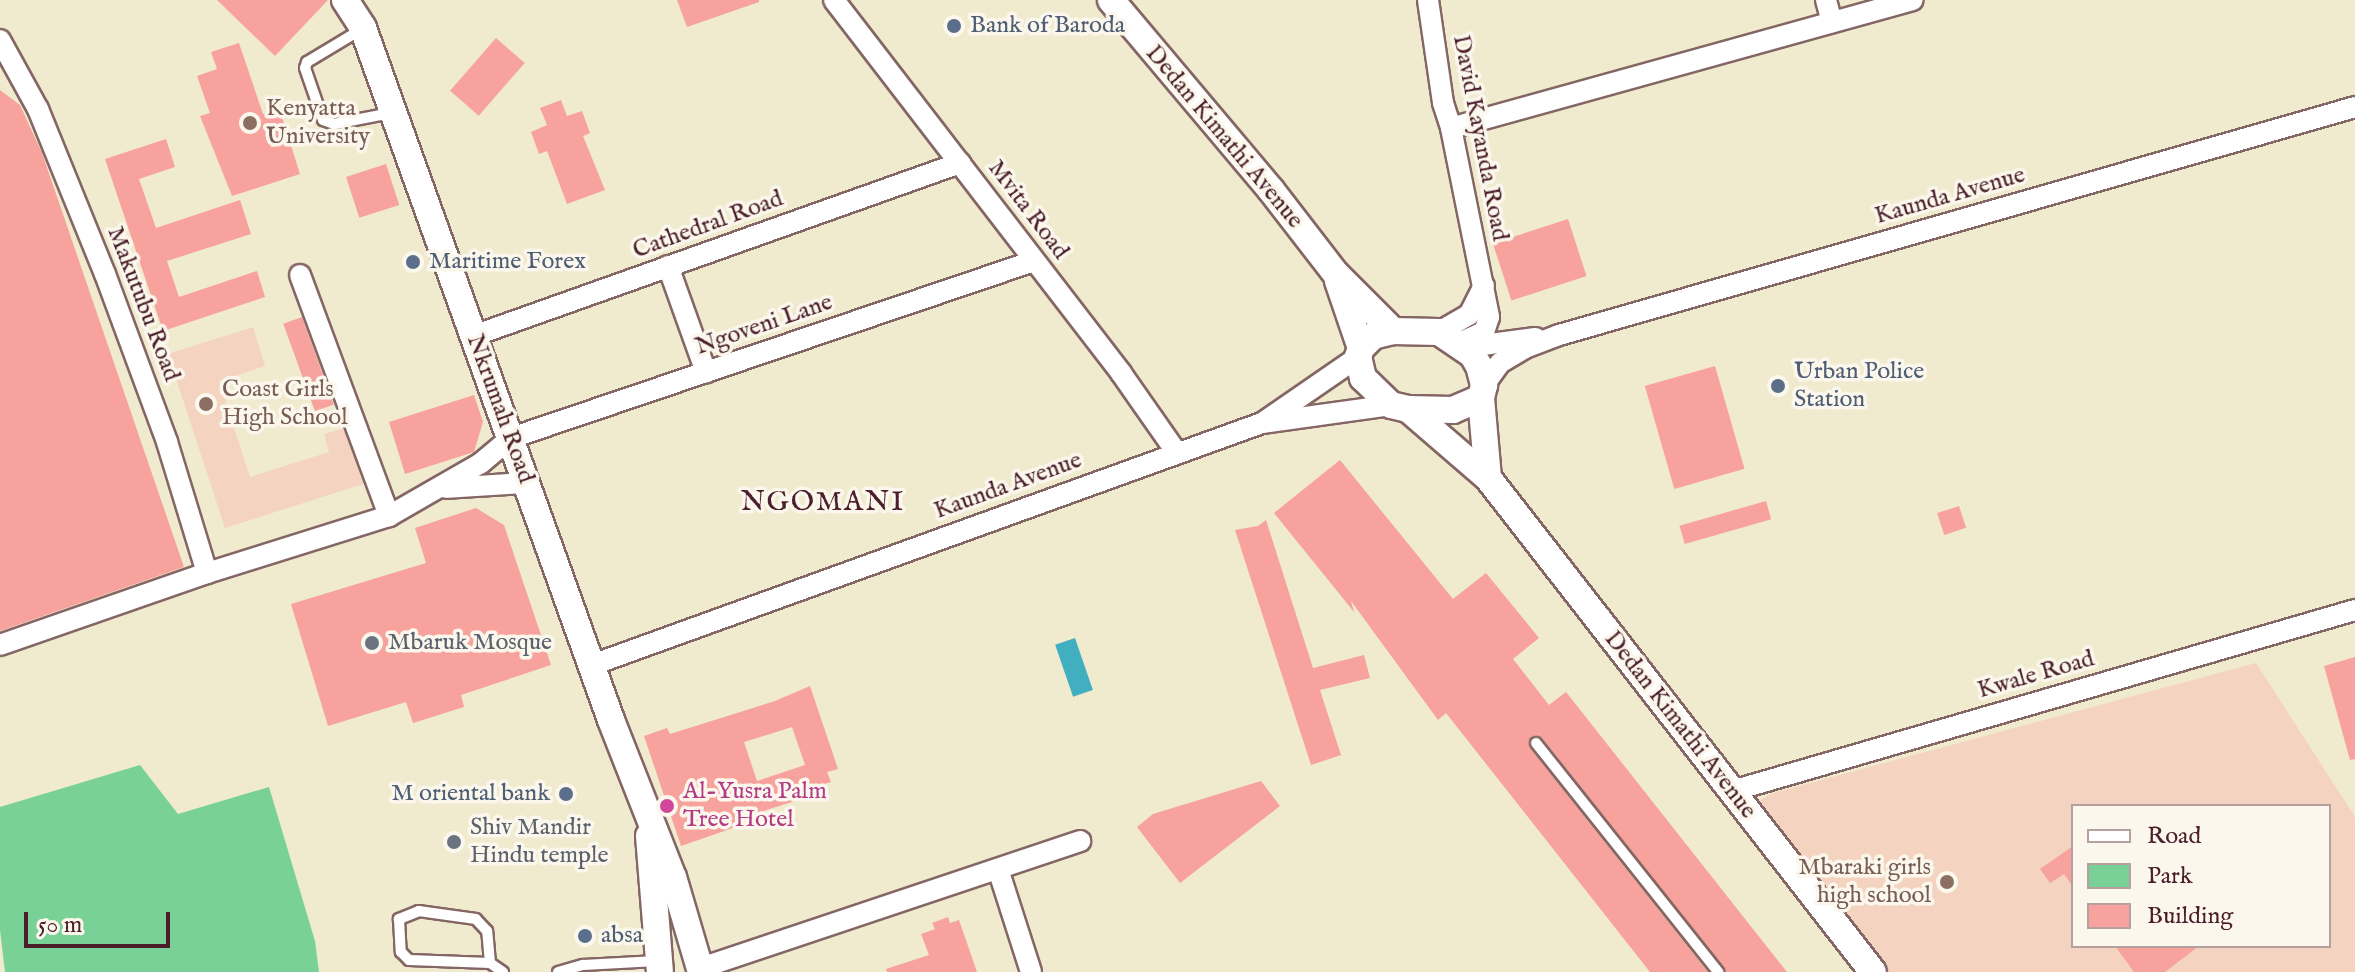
<!DOCTYPE html>
<html>
<head>
<meta charset="utf-8">
<style>
  body { margin:0 }
  #map { position:relative; width:2355px; height:972px; overflow:hidden; background:#f0eacf; font-family:"IM FELL English",serif }
  div>[style] { position:absolute }
  .built>* { inset:0; background:#f4d3c0 }
  .green>* { inset:0; background:#79d197 }
  .water>* { inset:0; background:#42afc0; transform-origin:0 0 }
  .building>* { inset:0; background:#f7a29d; transform-origin:0 0 }
  .roads { filter:drop-shadow(2px 0 #846664) drop-shadow(-2px 0 #846664) drop-shadow(0 2px #846664) drop-shadow(0 -2px #846664) }
  .service>* { height:10px; margin:-5px; padding:0 5px; transform-origin:5px; border-radius:5px; background:#fff }
  .minor>* { height:20px; margin:-10px; padding:0 10px; transform-origin:10px; border-radius:10px; background:#fff }
  .tertiary>* { height:26px; margin:-13px; padding:0 13px; transform-origin:13px; border-radius:13px; background:#fff }
  .dots>* { width:22px; height:22px; translate:-50% -50%; box-sizing:border-box; border:4px solid #fbf7ec; border-radius:50% }
  span { translate:-50% -50%; white-space:nowrap; text-align:center; line-height:1.15; -webkit-text-stroke:7px #fbf7ec; paint-order:stroke }
  .service-label { font-size:24px; color:#4e5e75 }
  .left { translate:0 -50%; text-align:left }
  .right { translate:-100% -50%; text-align:right }
  .education-label { font-size:24px; color:#785e54 }
  .street-label { font-size:24px; color:#4a1f2b }
  .worship-label { font-size:24px; color:#5b616d }
  .hotel-label { font-size:24px; color:#b23c85 }
  .quarter-label { font-size:28px; color:#4a1f2b; letter-spacing:2px }
  .legend { position:absolute; left:2071px; top:804px; width:260px; height:144px; box-sizing:border-box; background:#fbf7ec; border:2px solid #b4a19f; margin:0; padding:10px 14px; list-style:none; font-size:24px; color:#4a1f2b }
  .legend li { display:flex; align-items:center; gap:16px; height:40px }
  .legend b { width:40px; border:2px solid #b4a19f }
  .scale { position:absolute; left:24px; top:912px; width:146px; height:36px; box-sizing:border-box; border:4px solid #4a1f2b; border-top:0; padding-left:10px; font-size:24px; line-height:28px; white-space:nowrap; color:#4a1f2b; -webkit-text-stroke:6px #fbf7ec; paint-order:stroke }
</style>
</head>
<body>
<div id="map">
  <div class="built">
    <div style="clip-path:polygon(253px 327px,265px 366px,219px 381px,250px 477px,329px 452px,324px 434px,345px 428px,363px 484px,225px 528px,168px 354px)"></div>
    <div style="clip-path:polygon(evenodd,2256px 663px,2355px 817px,2355px 972px,1889px 972px,1759px 801px,1773px 793px,2256px 663px,2073px 806px,2329px 806px,2329px 946px,2073px 946px,2073px 806px)"></div>
  </div>
  <div class="green">
    <div style="clip-path:polygon(140px 765px,178px 814px,269px 787px,315px 941px,319px 972px,5px 972px,0 930px,0 807px)"></div>
  </div>
  <div class="water">
    <div style="left:1075px;top:638px;width:55px;height:21px;rotate:71deg"></div>
  </div>
  <div class="building">
    <div style="clip-path:polygon(217px 0,328px 0,275px 56px)"></div>
    <div style="clip-path:polygon(677px 0,759px 0,759px 2px,687px 27px)"></div>
    <div style="left:496px;top:38px;width:38px;height:70px;rotate:41deg"></div>
    <div style="clip-path:polygon(239px 43px,263px 114px,279px 108px,300px 174px,232px 196px,200px 116px,210px 113px,197px 76px,217px 69px,211px 52px)"></div>
    <div style="clip-path:polygon(0 90px,20px 105px,42px 153px,184px 567px,0 631px)"></div>
    <div style="clip-path:polygon(561px 100px,567px 116px,582px 111px,590px 133px,583px 136px,605px 190px,567px 204px,547px 151px,539px 154px,531px 132px,547px 125px,540px 108px)"></div>
    <div style="clip-path:polygon(166px 139px,175px 167px,139px 179px,156px 228px,240px 200px,251px 234px,167px 261px,179px 297px,257px 271px,265px 297px,163px 331px,105px 159px)"></div>
    <div style="left:386px;top:164px;width:43px;height:42px;rotate:72deg"></div>
    <div style="left:1568px;top:219px;width:60px;height:79px;rotate:72deg"></div>
    <div style="left:302px;top:317px;width:93px;height:20px;rotate:70deg"></div>
    <div style="left:1715px;top:366px;width:107px;height:73px;rotate:74deg"></div>
    <div style="clip-path:polygon(474px 395px,483px 422px,474px 452px,405px 474px,389px 422px)"></div>
    <div style="clip-path:polygon(1340px 460px,1453px 599px,1486px 573px,1539px 638px,1513px 659px,1549px 705px,1566px 692px,1787px 972px,1726px 972px,1542px 738px,1532px 736px,1530px 748px,1708px 972px,1650px 972px,1446px 713px,1438px 720px,1351px 601px,1354px 612px,1274px 513px)"></div>
    <div style="left:1766px;top:501px;width:19px;height:90px;rotate:74deg"></div>
    <div style="left:1959px;top:506px;width:23px;height:23px;rotate:72deg"></div>
    <div style="clip-path:polygon(476px 508px,504px 525px,551px 665px,461px 695px,464px 707px,413px 723px,406px 702px,328px 726px,291px 604px,426px 563px,415px 528px)"></div>
    <div style="clip-path:polygon(1266px 520px,1313px 668px,1364px 655px,1370px 678px,1320px 690px,1341px 755px,1311px 765px,1235px 530px,1258px 526px)"></div>
    <div style="clip-path:polygon(2355px 657px,2355px 759px,2350px 760px,2324px 666px)"></div>
    <div style="clip-path:polygon(evenodd,810px 686px,838px 769px,827px 772px,831px 782px,818px 786px,820px 793px,751px 815px,753px 821px,681px 846px,644px 736px,667px 728px,670px 734px,775px 701px,810px 686px,792px 727px,805px 765px,757px 781px,744px 742px,792px 727px)"></div>
    <div style="clip-path:polygon(1261px 781px,1280px 806px,1180px 883px,1137px 827px,1153px 814px)"></div>
    <div style="clip-path:polygon(2073px 846px,2073px 887px,2064px 874px,2050px 883px,2040px 869px)"></div>
    <div style="clip-path:polygon(948px 917px,950px 923px,959px 920px,977px 972px,887px 972px,886px 969px,929px 955px,921px 934px,935px 929px,932px 923px)"></div>
    <div style="clip-path:polygon(2115px 946px,2199px 946px,2165px 972px,2134px 972px)"></div>
  </div>
  <div class="roads">
    <div class="service">
      <div style="left:362px;top:29px;width:64px;rotate:149deg"></div>
      <div style="left:307px;top:62px;width:6px;rotate:108deg"></div>
      <div style="left:305px;top:68px;width:55px;rotate:70.9deg"></div>
      <div style="left:323px;top:120px;width:12px;rotate:20deg"></div>
      <div style="left:334px;top:124px;width:58px;rotate:-10.9deg"></div>
      <div style="left:1536px;top:743px;width:293px;rotate:51.5deg"></div>
      <div style="left:490px;top:963px;width:32px;rotate:-95deg"></div>
      <div style="left:487px;top:931px;width:16px;rotate:-133deg"></div>
      <div style="left:476px;top:919px;width:58px;rotate:-172deg"></div>
      <div style="left:419px;top:911px;width:22px;rotate:158deg"></div>
      <div style="left:399px;top:919px;width:33px;rotate:87deg"></div>
      <div style="left:401px;top:952px;width:11px;rotate:45deg"></div>
      <div style="left:409px;top:960px;width:81px;rotate:2.1deg"></div>
      <div style="left:490px;top:963px;width:16px;rotate:35deg"></div>
      <div style="left:558px;top:972px;width:26px;rotate:-16deg"></div>
      <div style="left:583px;top:965px;width:74px;rotate:-3.1deg"></div>
    </div>
    <div class="minor">
      <div style="left:834px;top:0;width:471px;rotate:52.4deg"></div>
      <div style="left:1121px;top:373px;width:98px;rotate:55deg"></div>
      <div style="left:1428px;top:0;width:104px;rotate:81.7deg"></div>
      <div style="left:1443px;top:103px;width:26px;rotate:72deg"></div>
      <div style="left:1451px;top:128px;width:193px;rotate:78.6deg"></div>
      <div style="left:1489px;top:317px;width:16px;rotate:108deg"></div>
      <div style="left:1484px;top:332px;width:27px;rotate:156deg"></div>
      <div style="left:1826px;top:0;width:23px;rotate:75deg"></div>
      <div style="left:0;top:40px;width:79px;rotate:61.2deg"></div>
      <div style="left:38px;top:109px;width:178px;rotate:67.9deg"></div>
      <div style="left:105px;top:274px;width:179px;rotate:69.7deg"></div>
      <div style="left:167px;top:442px;width:137px;rotate:73deg"></div>
      <div style="left:1451px;top:128px;width:479px;rotate:-15.5deg"></div>
      <div style="left:668px;top:266px;width:113px;rotate:70.3deg"></div>
      <div style="left:300px;top:275px;width:257px;rotate:69.7deg"></div>
      <div style="left:1439px;top:332px;width:34px;rotate:-30deg"></div>
      <div style="left:1469px;top:315px;width:33px;rotate:-63deg"></div>
      <div style="left:473px;top:336px;width:517px;rotate:-19.56deg"></div>
      <div style="left:1468px;top:347px;width:68px;rotate:-7.7deg"></div>
      <div style="left:1484px;top:385px;width:27px;rotate:-54deg"></div>
      <div style="left:1500px;top:363px;width:29px;rotate:-31deg"></div>
      <div style="left:1525px;top:348px;width:36px;rotate:-21deg"></div>
      <div style="left:1559px;top:335px;width:828px;rotate:-15.98deg"></div>
      <div style="left:1265px;top:421px;width:113px;rotate:-34.5deg"></div>
      <div style="left:446px;top:488px;width:80px;rotate:-3.6deg"></div>
      <div style="left:0;top:645px;width:219px;rotate:-19.2deg"></div>
      <div style="left:207px;top:573px;width:191px;rotate:-17.4deg"></div>
      <div style="left:389px;top:516px;width:106px;rotate:-29.9deg"></div>
      <div style="left:481px;top:463px;width:39px;rotate:-40deg"></div>
      <div style="left:511px;top:438px;width:552px;rotate:-18.7deg"></div>
      <div style="left:592px;top:665px;width:712px;rotate:-19.86deg"></div>
      <div style="left:1262px;top:423px;width:130px;rotate:-7.9deg"></div>
      <div style="left:1732px;top:791px;width:649px;rotate:-16.2deg"></div>
      <div style="left:998px;top:869px;width:108px;rotate:72.2deg"></div>
      <div style="left:701px;top:968px;width:400px;rotate:-18.5deg"></div>
    </div>
    <div class="tertiary">
      <div style="left:345px;top:0;width:33px;rotate:57deg"></div>
      <div style="left:363px;top:28px;width:735px;rotate:70.28deg"></div>
      <div style="left:611px;top:720px;width:169px;rotate:68.5deg"></div>
      <div style="left:673px;top:877px;width:99px;rotate:73.6deg"></div>
      <div style="left:1111px;top:0;width:248px;rotate:49.9deg"></div>
      <div style="left:1271px;top:190px;width:106px;rotate:52.3deg"></div>
      <div style="left:1336px;top:274px;width:81px;rotate:45deg"></div>
      <div style="left:1338px;top:281px;width:71px;rotate:71.1deg"></div>
      <div style="left:1481px;top:398px;width:30px;rotate:157deg"></div>
      <div style="left:1453px;top:410px;width:45px;rotate:-178.7deg"></div>
      <div style="left:1408px;top:409px;width:17px;rotate:-167deg"></div>
      <div style="left:1391px;top:405px;width:39px;rotate:-136deg"></div>
      <div style="left:1363px;top:378px;width:22px;rotate:-103deg"></div>
      <div style="left:1358px;top:357px;width:9px;rotate:-72deg"></div>
      <div style="left:1361px;top:348px;width:17px;rotate:-45deg"></div>
      <div style="left:1373px;top:336px;width:21px;rotate:-14deg"></div>
      <div style="left:1393px;top:331px;width:46px;rotate:1.2deg"></div>
      <div style="left:1439px;top:332px;width:40px;rotate:34deg"></div>
      <div style="left:1472px;top:354px;width:14px;rotate:60deg"></div>
      <div style="left:1479px;top:366px;width:20px;rotate:75deg"></div>
      <div style="left:1484px;top:385px;width:13px;rotate:103deg"></div>
      <div style="left:1481px;top:398px;width:80px;rotate:85deg"></div>
      <div style="left:1408px;top:409px;width:106px;rotate:40.8deg"></div>
      <div style="left:1488px;top:478px;width:626px;rotate:52.07deg"></div>
      <div style="left:649px;top:836px;width:136px;rotate:85.4deg"></div>
    </div>
  </div>
  <div class="dots">
    <div style="left:954px;top:26px;background:#5c6f8a"></div>
    <div style="left:250px;top:123px;background:#8d6e63"></div>
    <div style="left:413px;top:262px;background:#5c6f8a"></div>
    <div style="left:1778px;top:386px;background:#5c6f8a"></div>
    <div style="left:206px;top:404px;background:#8d6e63"></div>
    <div style="left:372px;top:643px;background:#6b7280"></div>
    <div style="left:566px;top:794px;background:#5c6f8a"></div>
    <div style="left:667px;top:806px;background:#d1479c"></div>
    <div style="left:454px;top:842px;background:#6b7280"></div>
    <div style="left:1947px;top:882px;background:#8d6e63"></div>
    <div style="left:585px;top:936px;background:#5c6f8a"></div>
  </div>
  <div class="service-label">
    <span class="left" style="left:970px;top:26px">Bank of Baroda</span>
    <span class="left" style="left:429px;top:262px">Maritime Forex</span>
    <span class="left" style="left:1794px;top:386px">Urban Police<br>Station</span>
    <span class="right" style="left:550px;top:794px">M oriental bank</span>
    <span class="left" style="left:601px;top:936px">absa</span>
  </div>
  <div class="education-label">
    <span class="left" style="left:266px;top:123px">Kenyatta<br>University</span>
    <span class="left" style="left:222px;top:404px">Coast Girls<br>High School</span>
    <span class="right" style="left:1931px;top:882px">Mbaraki girls<br>high school</span>
  </div>
  <div class="street-label">
    <span style="left:1224px;top:137px;rotate:50deg">Dedan Kimathi Avenue</span>
    <span style="left:1480px;top:138px;rotate:79deg">David Kayanda Road</span>
    <span style="left:1950px;top:196px;rotate:-16deg">Kaunda Avenue</span>
    <span style="left:1028px;top:210px;rotate:53deg">Mvita Road</span>
    <span style="left:708px;top:225px;rotate:-20deg">Cathedral Road</span>
    <span style="left:143px;top:304px;rotate:69deg">Makutubu Road</span>
    <span style="left:764px;top:325px;rotate:-19deg">Ngoveni Lane</span>
    <span style="left:500px;top:409px;rotate:70deg">Nkrumah Road</span>
    <span style="left:1008px;top:486px;rotate:-20deg">Kaunda Avenue</span>
    <span style="left:2036px;top:675px;rotate:-16deg">Kwale Road</span>
    <span style="left:1680px;top:725px;rotate:52deg">Dedan Kimathi Avenue</span>
  </div>
  <div class="worship-label">
    <span class="left" style="left:388px;top:643px">Mbaruk Mosque</span>
    <span class="left" style="left:470px;top:842px">Shiv Mandir<br>Hindu temple</span>
  </div>
  <div class="hotel-label">
    <span class="left" style="left:683px;top:806px">Al-Yusra Palm<br>Tree Hotel</span>
  </div>
  <div class="quarter-label">
    <span style="left:823px;top:503px">NGOMANI</span>
  </div>
  <ul class="legend">
  <li><b style="height:10px;background:#fff"></b>Road</li>
  <li><b style="height:22px;background:#79d197"></b>Park</li>
  <li><b style="height:22px;background:#f7a29d"></b>Building</li>
  </ul>
  <div class="scale">50 m</div>
</div>
</body>
</html>
